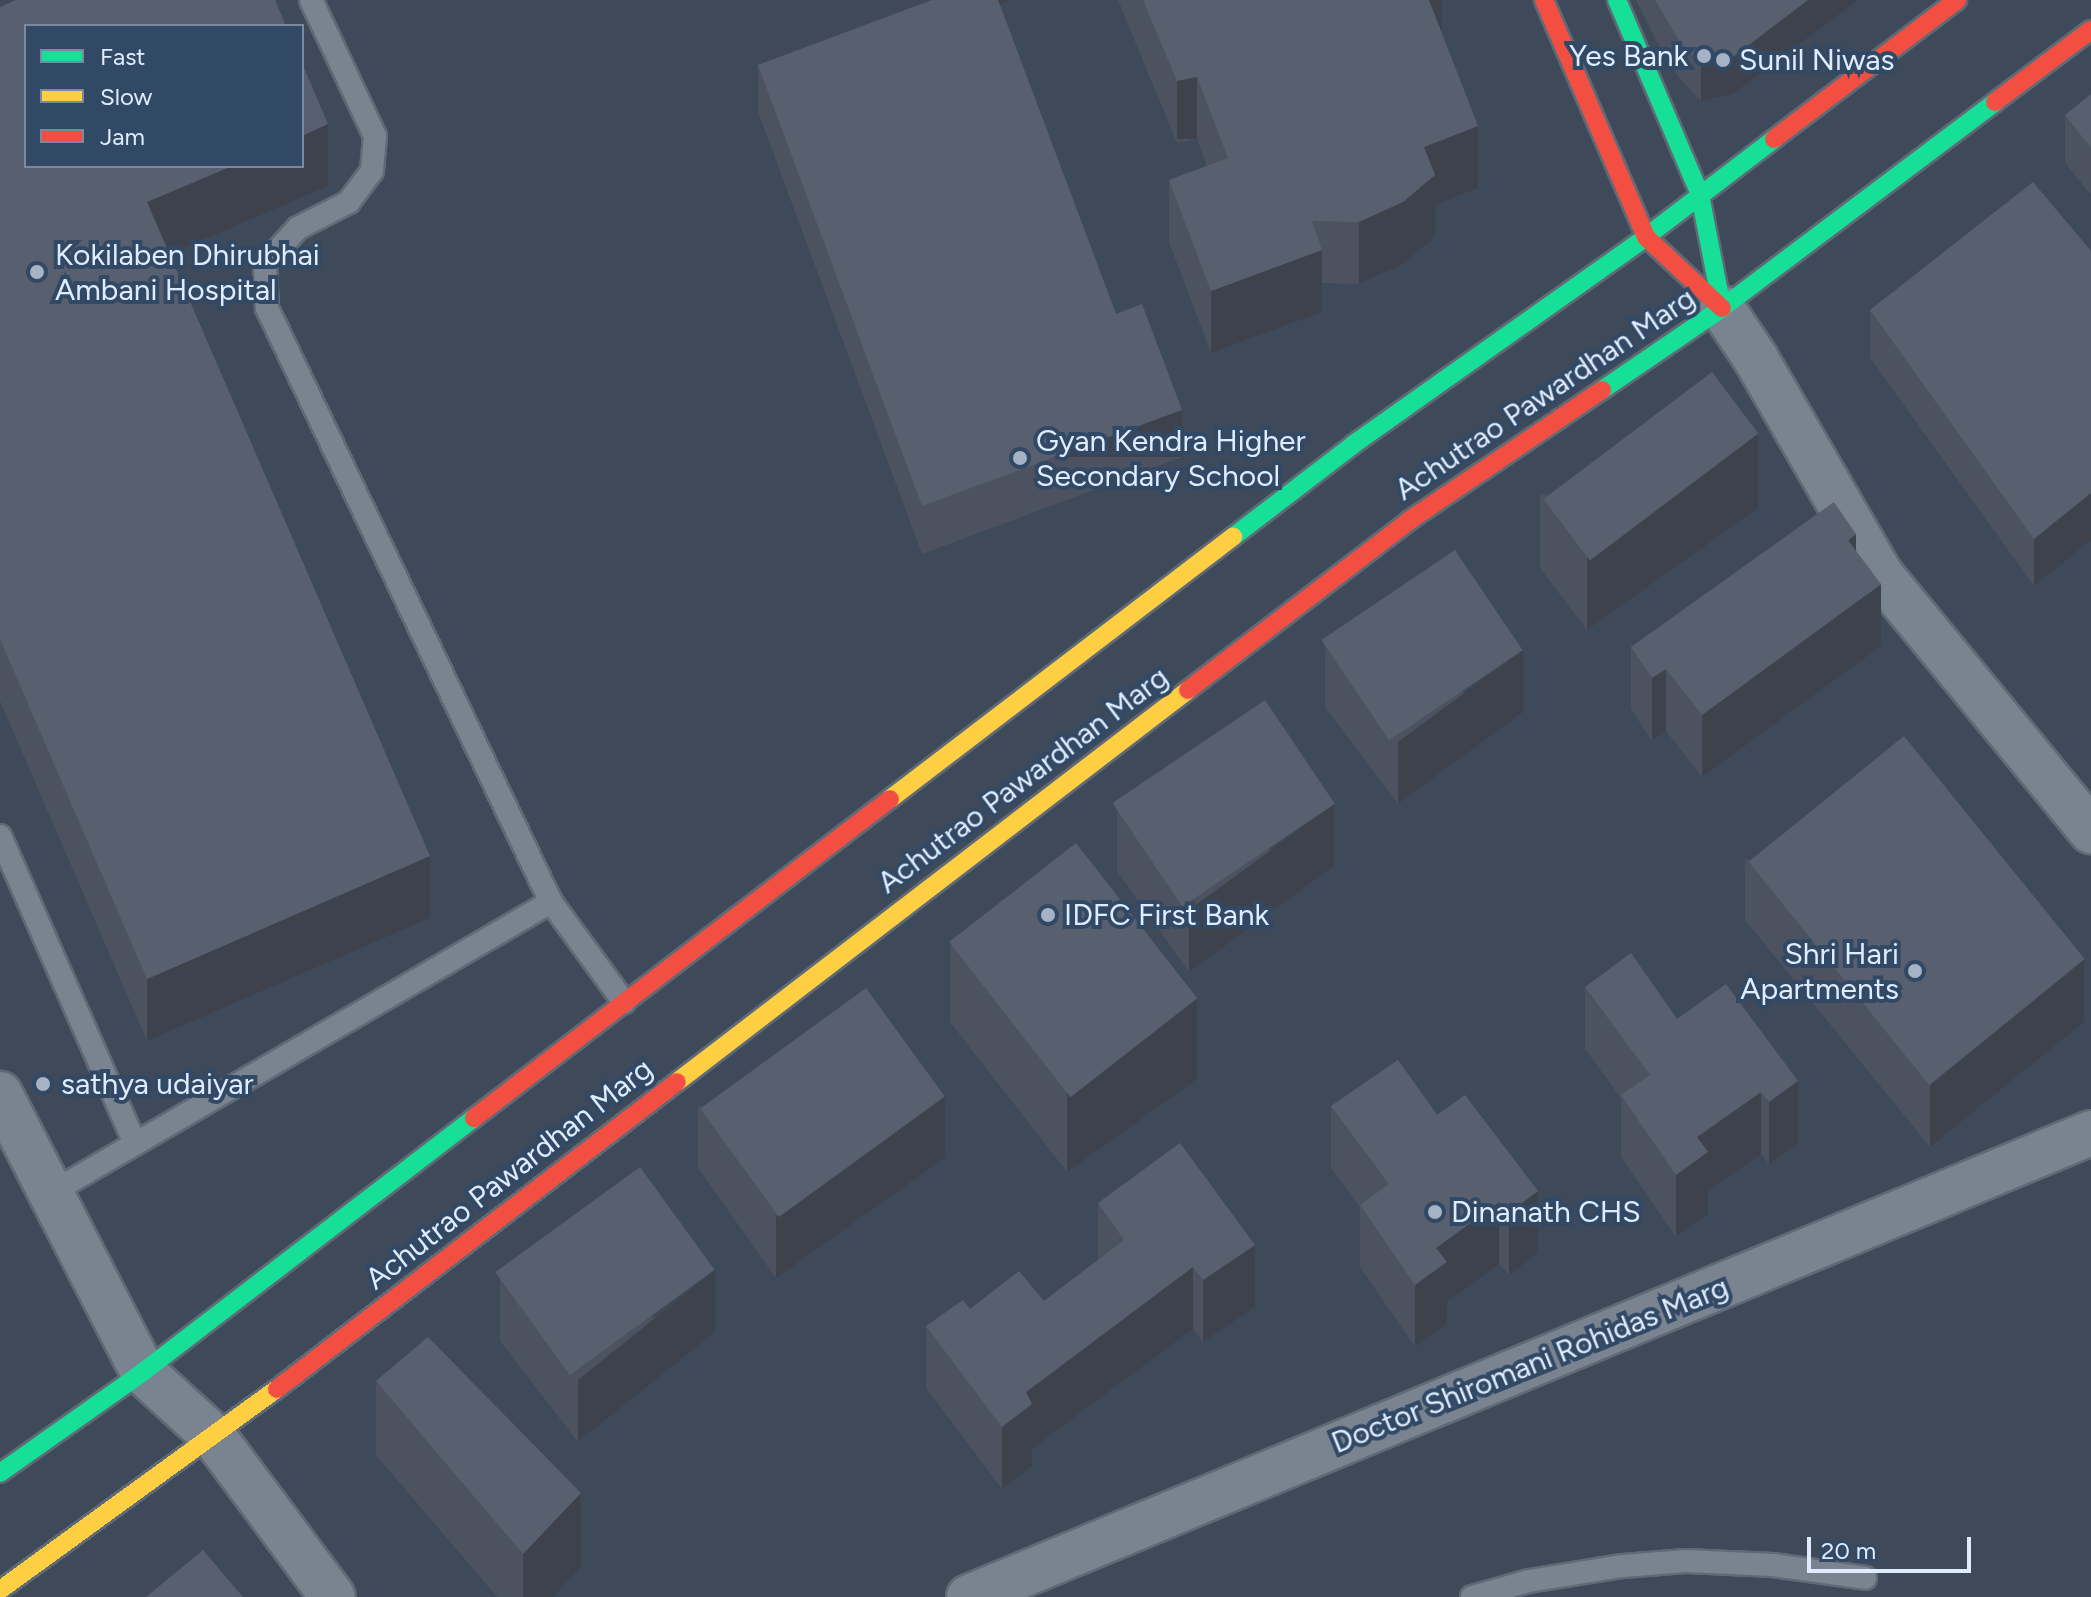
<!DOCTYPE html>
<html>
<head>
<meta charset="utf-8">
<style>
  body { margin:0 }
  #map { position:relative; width:2091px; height:1597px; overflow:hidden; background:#3e4a59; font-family:Figtree,sans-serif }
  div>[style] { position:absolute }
  .roads { filter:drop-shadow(2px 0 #5f6a76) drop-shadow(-2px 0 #5f6a76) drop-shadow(0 2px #5f6a76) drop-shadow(0 -2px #5f6a76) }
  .lane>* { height:22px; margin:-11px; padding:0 11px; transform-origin:11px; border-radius:11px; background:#7a8490 }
  .street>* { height:44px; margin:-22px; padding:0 22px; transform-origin:22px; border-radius:22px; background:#7a8490 }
  .fast>* { height:18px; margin:-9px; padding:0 9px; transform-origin:9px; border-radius:9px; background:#16e098 }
  .slow>* { height:18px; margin:-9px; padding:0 9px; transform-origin:9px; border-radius:9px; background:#ffcf43 }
  .jam>* { height:18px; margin:-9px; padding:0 9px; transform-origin:9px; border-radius:9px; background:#f24e42 }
  .wall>* { inset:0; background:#4c525f }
  .shaded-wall>* { inset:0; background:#3e424d; transform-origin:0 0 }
  .building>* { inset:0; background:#585f6e; transform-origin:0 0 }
  .dots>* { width:22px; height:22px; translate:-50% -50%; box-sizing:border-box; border:4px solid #324965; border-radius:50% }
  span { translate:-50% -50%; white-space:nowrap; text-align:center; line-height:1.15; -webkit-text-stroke:8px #324965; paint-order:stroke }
  .poi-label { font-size:30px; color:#deecfd }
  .right { translate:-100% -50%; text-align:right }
  .left { translate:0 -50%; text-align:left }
  .street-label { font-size:30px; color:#deecfd }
  .legend { position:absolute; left:24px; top:24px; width:280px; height:144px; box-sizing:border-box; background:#324965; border:2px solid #778aa2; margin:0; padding:10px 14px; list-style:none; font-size:24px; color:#deecfd }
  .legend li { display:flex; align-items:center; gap:16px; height:40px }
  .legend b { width:40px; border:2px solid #778aa2 }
  .scale { position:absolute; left:1807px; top:1537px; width:164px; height:36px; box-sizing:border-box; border:4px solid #deecfd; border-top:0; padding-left:10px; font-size:24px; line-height:28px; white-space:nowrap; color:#deecfd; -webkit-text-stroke:6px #324965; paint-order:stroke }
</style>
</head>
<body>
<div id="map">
  <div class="roads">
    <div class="lane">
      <div style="left:311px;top:0;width:150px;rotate:64.8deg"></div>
      <div style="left:375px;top:136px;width:35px;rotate:95deg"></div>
      <div style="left:372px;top:171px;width:39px;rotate:127deg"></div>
      <div style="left:349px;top:202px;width:57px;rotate:153deg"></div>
      <div style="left:298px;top:228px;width:49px;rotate:132.5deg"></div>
      <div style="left:265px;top:264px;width:44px;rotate:87.4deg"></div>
      <div style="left:267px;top:308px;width:658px;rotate:64.45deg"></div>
      <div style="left:551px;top:902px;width:124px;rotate:53.9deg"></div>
      <div style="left:0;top:836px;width:336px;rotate:66.3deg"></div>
      <div style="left:49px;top:1194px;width:581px;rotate:-30.19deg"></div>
      <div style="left:1472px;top:1597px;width:59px;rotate:-15.7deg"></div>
      <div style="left:1529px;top:1581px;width:95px;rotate:-9.1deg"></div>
      <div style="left:1623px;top:1566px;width:63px;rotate:-4.5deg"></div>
      <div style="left:1686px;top:1561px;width:87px;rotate:2.6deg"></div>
      <div style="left:1773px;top:1565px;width:93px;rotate:8deg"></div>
    </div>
    <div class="street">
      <div style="left:1722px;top:308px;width:61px;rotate:56.3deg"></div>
      <div style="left:1756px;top:359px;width:248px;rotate:60deg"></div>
      <div style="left:1880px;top:574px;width:333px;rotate:50.6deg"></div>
      <div style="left:0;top:1094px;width:313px;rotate:62.8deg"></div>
      <div style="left:143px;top:1372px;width:96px;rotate:42.5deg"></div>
      <div style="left:214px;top:1437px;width:199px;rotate:53.4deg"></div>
      <div style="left:969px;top:1597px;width:1214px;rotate:-22.47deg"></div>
    </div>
    <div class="fast">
      <div style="left:1617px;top:0;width:212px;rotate:66.9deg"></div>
      <div style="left:1700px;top:195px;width:115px;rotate:79deg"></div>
      <div style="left:1602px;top:390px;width:145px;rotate:-34.3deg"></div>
      <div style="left:1722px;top:308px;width:342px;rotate:-37deg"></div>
      <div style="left:1233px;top:537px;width:153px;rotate:-37.5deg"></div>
      <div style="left:1354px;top:444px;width:358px;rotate:-35.3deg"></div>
      <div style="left:1646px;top:237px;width:161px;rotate:-37.4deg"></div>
      <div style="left:0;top:1473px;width:175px;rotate:-35.2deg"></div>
      <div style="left:143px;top:1372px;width:417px;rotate:-37.5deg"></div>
    </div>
    <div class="slow">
      <div style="left:890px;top:799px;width:432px;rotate:-37.4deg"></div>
      <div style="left:677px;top:1082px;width:644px;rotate:-37.49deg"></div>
      <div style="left:0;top:1590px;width:342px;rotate:-36deg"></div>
    </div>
    <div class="jam">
      <div style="left:1544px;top:0;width:258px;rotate:66.7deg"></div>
      <div style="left:1646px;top:237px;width:104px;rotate:43.1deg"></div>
      <div style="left:1995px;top:102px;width:120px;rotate:-36.9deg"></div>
      <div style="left:1774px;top:139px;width:230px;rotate:-37.2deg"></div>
      <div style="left:1188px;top:690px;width:280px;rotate:-37.4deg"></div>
      <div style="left:1410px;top:520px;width:232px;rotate:-34.1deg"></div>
      <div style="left:474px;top:1118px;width:524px;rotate:-37.48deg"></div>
      <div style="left:277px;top:1389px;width:504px;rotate:-37.51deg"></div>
    </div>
  </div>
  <div class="wall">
    <div style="clip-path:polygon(932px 0,1012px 0,1000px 5px,1116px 314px,1182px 457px,922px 554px,758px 112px,758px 65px)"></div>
    <div style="clip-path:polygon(1118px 0,1442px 0,1442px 33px,1478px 188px,1435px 205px,1435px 237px,1403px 264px,1359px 284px,1322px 283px,1322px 312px,1211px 353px,1169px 242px,1169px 180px,1207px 166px,1197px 139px,1177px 143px)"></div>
    <div style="clip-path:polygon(1636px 0,1858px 0,1733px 94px,1701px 101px,1680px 79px,1657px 42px)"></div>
    <div style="clip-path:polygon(0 7px,328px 186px,170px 254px,430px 918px,147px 1041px,0 701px)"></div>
    <div style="clip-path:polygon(2091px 94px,2091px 195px,2065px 163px,2065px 115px)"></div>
    <div style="clip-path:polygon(2091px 251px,2034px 586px,1870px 358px,1870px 310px)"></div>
    <div style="clip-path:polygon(1540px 494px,1758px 508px,1587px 630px,1540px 568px)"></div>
    <div style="clip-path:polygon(1856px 551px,1881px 646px,1702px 777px,1666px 731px,1652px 741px,1631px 709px,1631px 647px)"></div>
    <div style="clip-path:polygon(1325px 645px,1523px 712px,1398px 804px,1325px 707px)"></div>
    <div style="clip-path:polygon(1117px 809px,1334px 866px,1189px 972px,1117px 871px)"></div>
    <div style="clip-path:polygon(1745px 858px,2084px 1022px,1930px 1147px,1745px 920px)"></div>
    <div style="clip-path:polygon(950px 943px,1197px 1079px,1067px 1172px,950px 1022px)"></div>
    <div style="clip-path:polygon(1726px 984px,1798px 1143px,1769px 1164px,1761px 1154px,1708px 1191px,1708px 1214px,1676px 1237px,1621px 1157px,1621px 1098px,1585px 1049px,1585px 987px,1677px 1019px)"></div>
    <div style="clip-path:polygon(1398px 1060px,1538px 1253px,1509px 1275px,1499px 1264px,1447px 1302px,1447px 1324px,1415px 1347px,1360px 1267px,1360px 1207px,1331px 1168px,1331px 1106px)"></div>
    <div style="clip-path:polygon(698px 1106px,945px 1158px,776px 1278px,698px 1168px)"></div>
    <div style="clip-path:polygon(1098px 1203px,1255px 1307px,1203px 1342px,1193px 1329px,1032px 1449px,1032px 1466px,1002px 1489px,926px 1388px,926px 1326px,1044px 1301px,1098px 1260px)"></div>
    <div style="clip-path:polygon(500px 1279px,715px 1332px,578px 1442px,500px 1341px)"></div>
    <div style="clip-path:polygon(376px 1381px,581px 1567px,553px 1597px,497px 1597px,376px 1455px)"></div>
  </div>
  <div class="shaded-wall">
    <div style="clip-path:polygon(992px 0,1012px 0,992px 8px)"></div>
    <div style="clip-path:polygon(1424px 0,1442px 0,1442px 40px)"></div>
    <div style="clip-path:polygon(1808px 0,1858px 0,1733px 94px,1701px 101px,1701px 64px)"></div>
    <div style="left:1197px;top:77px;width:62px;height:20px;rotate:90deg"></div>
    <div style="clip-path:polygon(328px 124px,328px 186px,147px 264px,147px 202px,232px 166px,302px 166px,302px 136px)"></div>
    <div style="clip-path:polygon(1478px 126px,1478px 188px,1435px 205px,1435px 237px,1403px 264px,1359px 284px,1359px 222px,1424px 147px)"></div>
    <div style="clip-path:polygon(1322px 250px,1322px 312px,1211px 353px,1211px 291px)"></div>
    <div style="left:1182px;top:410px;width:47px;height:277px;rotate:90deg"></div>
    <div style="clip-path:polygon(1758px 434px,1758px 508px,1587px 630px,1587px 556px)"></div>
    <div style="clip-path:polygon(2091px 493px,2091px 540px,2034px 586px,2034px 539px)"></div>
    <div style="clip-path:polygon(1856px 534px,1856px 596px,1848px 540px)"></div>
    <div style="clip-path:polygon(1881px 584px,1881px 646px,1702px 777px,1702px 715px)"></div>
    <div style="clip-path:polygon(1523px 650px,1523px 712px,1398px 804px,1398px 742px)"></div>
    <div style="clip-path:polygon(1666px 669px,1666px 731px,1652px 741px,1652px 678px)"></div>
    <div style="clip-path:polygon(1334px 804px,1334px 866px,1189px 972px,1189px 910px)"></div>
    <div style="clip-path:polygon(430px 856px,430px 918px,147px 1041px,147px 979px)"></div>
    <div style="clip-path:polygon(2084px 960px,2084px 1022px,1930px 1147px,1930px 1085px)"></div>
    <div style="clip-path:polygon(1197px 999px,1197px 1079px,1067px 1172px,1067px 1092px)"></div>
    <div style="clip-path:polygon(1798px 1081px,1798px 1143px,1769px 1164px,1769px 1102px)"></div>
    <div style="clip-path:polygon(1761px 1092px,1761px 1154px,1708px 1191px,1708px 1214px,1676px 1237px,1676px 1175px,1697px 1137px)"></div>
    <div style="clip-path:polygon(945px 1096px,945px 1158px,776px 1278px,776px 1216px)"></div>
    <div style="clip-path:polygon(1538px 1191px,1538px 1253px,1509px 1275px,1509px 1213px)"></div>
    <div style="clip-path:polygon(1499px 1202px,1499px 1264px,1447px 1302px,1447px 1324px,1415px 1347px,1415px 1285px,1436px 1248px)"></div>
    <div style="clip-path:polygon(1255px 1245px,1255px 1307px,1203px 1342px,1203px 1280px)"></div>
    <div style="clip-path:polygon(1193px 1267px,1193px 1329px,1032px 1449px,1032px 1466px,1002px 1489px,1002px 1427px,1026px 1392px)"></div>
    <div style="clip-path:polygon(715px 1270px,715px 1332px,578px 1442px,578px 1380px)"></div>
    <div style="clip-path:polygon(581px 1493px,581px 1567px,553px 1597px,523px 1597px,523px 1554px)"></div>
  </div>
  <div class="building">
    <div style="clip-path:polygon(16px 0,275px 0,286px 26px,26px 26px,26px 166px,232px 166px,147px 202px,430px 856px,147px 979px,0 639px,0 7px)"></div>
    <div style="clip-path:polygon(932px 0,998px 0,1116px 314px,1142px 304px,1182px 410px,922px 506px,758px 65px)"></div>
    <div style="clip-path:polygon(1143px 0,1429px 0,1478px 126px,1424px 147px,1435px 175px,1403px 202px,1359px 222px,1312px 221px,1322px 250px,1211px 291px,1169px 180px,1228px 158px,1197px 77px,1177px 81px)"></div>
    <div style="clip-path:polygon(1655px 0,1808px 0,1733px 57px,1701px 64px,1680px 42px)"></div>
    <div style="clip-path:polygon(302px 63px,328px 124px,302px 136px)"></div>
    <div style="clip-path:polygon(2091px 94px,2091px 148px,2065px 115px)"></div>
    <div style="clip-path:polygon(2033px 182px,2091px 251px,2091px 493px,2034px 539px,1870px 310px)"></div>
    <div style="left:1712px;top:372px;width:77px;height:211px;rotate:53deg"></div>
    <div style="clip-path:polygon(1834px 502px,1856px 534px,1848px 540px,1881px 584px,1702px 715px,1666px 669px,1652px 678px,1631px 647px)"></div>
    <div style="left:1455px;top:550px;width:121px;height:161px;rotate:56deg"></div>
    <div style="left:1265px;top:700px;width:125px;height:184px;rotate:56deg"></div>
    <div style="left:1904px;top:736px;width:287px;height:200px;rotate:51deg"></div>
    <div style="left:1076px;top:843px;width:197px;height:161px;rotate:52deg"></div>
    <div style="clip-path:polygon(1631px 953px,1677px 1019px,1726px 984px,1798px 1081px,1769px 1102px,1761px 1092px,1697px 1137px,1708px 1152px,1676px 1175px,1621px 1095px,1650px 1075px,1585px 987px)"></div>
    <div style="left:866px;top:988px;width:134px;height:205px;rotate:54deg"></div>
    <div style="clip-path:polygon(1398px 1060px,1437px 1115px,1465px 1095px,1538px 1191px,1509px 1213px,1499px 1202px,1436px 1248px,1447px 1262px,1415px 1285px,1360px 1205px,1389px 1184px,1331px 1106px)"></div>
    <div style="clip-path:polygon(1180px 1143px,1255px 1245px,1203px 1280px,1193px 1267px,1026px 1392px,1032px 1404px,1002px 1427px,926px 1326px,963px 1300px,970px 1309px,1019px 1271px,1044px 1301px,1124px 1240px,1098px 1203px)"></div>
    <div style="left:640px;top:1167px;width:127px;height:179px;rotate:54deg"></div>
    <div style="clip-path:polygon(428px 1337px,581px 1493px,523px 1554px,376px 1381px)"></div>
    <div style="clip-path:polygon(203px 1550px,243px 1597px,146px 1597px)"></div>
  </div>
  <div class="dots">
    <div style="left:1704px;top:56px;background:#a6b3c4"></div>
    <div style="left:1723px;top:60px;background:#a6b3c4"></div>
    <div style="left:37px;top:272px;background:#a6b3c4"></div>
    <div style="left:1020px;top:458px;background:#a6b3c4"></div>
    <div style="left:1048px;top:915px;background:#a6b3c4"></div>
    <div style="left:1915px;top:971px;background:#a6b3c4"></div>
    <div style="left:43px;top:1084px;background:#a6b3c4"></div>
    <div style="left:1435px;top:1212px;background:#a6b3c4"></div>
  </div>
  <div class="poi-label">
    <span class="right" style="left:1688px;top:56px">Yes Bank</span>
    <span class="left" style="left:1739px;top:60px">Sunil Niwas</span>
    <span class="left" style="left:55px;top:272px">Kokilaben Dhirubhai<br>Ambani Hospital</span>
    <span class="left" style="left:1036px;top:458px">Gyan Kendra Higher<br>Secondary School</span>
    <span class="left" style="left:1064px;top:915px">IDFC First Bank</span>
    <span class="right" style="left:1899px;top:971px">Shri Hari<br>Apartments</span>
    <span class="left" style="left:61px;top:1084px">sathya udaiyar</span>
    <span class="left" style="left:1451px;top:1212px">Dinanath CHS</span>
  </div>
  <div class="street-label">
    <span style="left:1545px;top:394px;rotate:-34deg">Achutrao Pawardhan Marg</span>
    <span style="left:1023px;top:780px;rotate:-37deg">Achutrao Pawardhan Marg</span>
    <span style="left:509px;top:1174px;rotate:-38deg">Achutrao Pawardhan Marg</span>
    <span style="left:1530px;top:1365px;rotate:-22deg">Doctor Shiromani Rohidas Marg</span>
  </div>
  <ul class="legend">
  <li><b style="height:10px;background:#16e098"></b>Fast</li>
  <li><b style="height:10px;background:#ffcf43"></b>Slow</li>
  <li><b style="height:10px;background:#f24e42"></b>Jam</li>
  </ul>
  <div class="scale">20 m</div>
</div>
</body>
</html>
